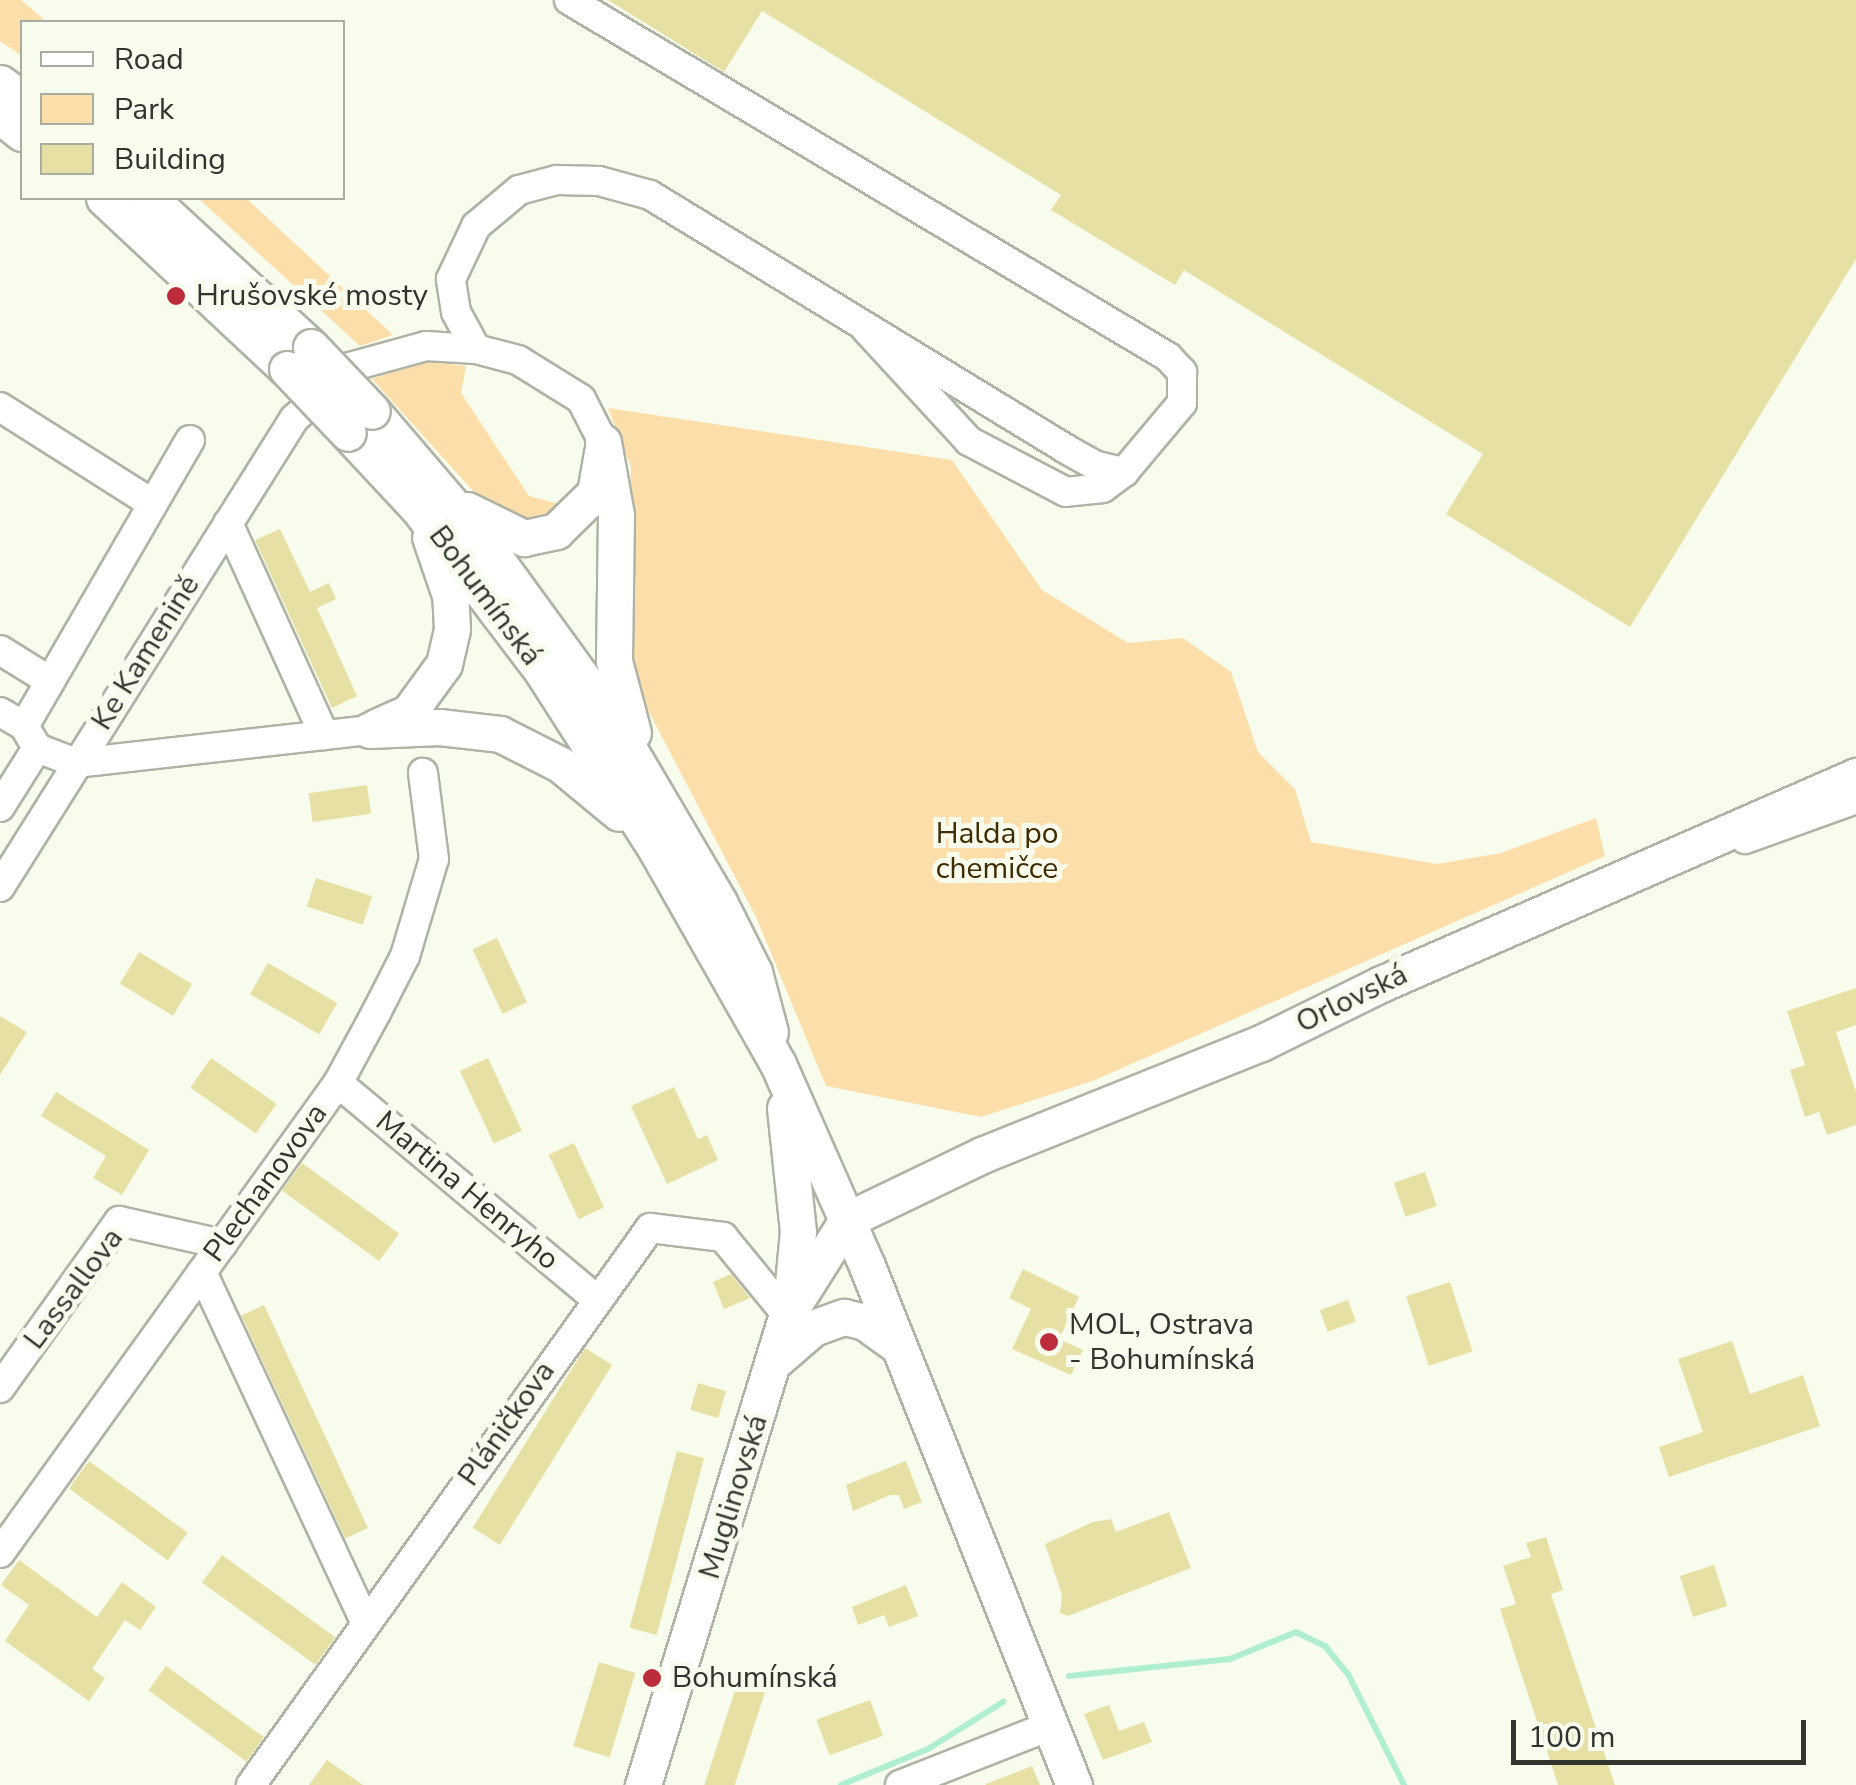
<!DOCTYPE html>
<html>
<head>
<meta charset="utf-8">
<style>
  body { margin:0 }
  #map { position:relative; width:1856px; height:1785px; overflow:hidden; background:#f7fced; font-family:"Nunito Sans",sans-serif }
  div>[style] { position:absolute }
  .green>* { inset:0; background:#fcdeaa }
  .stream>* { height:6px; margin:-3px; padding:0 3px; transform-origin:3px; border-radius:3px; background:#afefd0 }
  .building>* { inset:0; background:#e7e0a5; transform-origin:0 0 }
  .roads { filter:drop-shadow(2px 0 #aeb3a5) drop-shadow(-2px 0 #aeb3a5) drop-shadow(0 2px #aeb3a5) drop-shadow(0 -2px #aeb3a5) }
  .minor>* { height:28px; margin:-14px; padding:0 14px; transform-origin:14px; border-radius:14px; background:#fff }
  .major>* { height:35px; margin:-17.5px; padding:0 17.5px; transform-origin:17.5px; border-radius:17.5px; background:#fff }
  .bridges { filter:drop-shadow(2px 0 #aeb3a5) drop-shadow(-2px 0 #aeb3a5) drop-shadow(0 2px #aeb3a5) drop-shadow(0 -2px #aeb3a5) }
  .major-bridge>* { height:35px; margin:-17.5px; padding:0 17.5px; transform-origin:17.5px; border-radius:17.5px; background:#fff }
  .dots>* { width:28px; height:28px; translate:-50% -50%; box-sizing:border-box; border:5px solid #f7fced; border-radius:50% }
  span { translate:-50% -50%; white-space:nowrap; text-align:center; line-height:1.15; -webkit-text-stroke:10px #f7fced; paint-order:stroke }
  .poi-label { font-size:30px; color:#32342e }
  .left { translate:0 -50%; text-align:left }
  .street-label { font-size:30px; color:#32342e }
  .park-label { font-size:30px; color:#402c00 }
  .legend { position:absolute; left:20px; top:20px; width:325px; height:180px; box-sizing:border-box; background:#f7fced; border:2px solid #a8aca1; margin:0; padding:12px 18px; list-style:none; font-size:30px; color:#32342e }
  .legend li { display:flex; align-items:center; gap:20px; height:50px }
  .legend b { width:50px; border:2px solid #a8aca1 }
  .scale { position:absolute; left:1511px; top:1720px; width:295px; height:45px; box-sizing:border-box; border:5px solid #32342e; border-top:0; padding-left:12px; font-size:30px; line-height:35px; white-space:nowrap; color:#32342e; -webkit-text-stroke:8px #f7fced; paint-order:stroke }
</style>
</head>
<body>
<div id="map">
  <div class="green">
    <div style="clip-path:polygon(0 0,21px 0,47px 22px,22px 22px,22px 56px,0 41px)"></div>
    <div style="clip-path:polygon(198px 198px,246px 198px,393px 335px,360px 346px)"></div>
    <div style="clip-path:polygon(424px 361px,466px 366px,461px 393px,529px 496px,567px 506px,535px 523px,484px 503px,372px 379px)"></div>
    <div style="clip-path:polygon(608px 408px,952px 460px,1042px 590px,1128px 643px,1183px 638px,1231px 672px,1258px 752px,1295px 789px,1311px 842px,1437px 864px,1501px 853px,1596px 818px,1605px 856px,1095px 1080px,981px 1117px,826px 1086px,756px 917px,637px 689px,627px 636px,631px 467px)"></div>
  </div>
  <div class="stream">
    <div style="left:1069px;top:1676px;width:162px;rotate:-6deg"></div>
    <div style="left:1230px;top:1659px;width:71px;rotate:-22.2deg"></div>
    <div style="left:1296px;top:1632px;width:32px;rotate:26deg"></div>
    <div style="left:1325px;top:1646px;width:36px;rotate:51deg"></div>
    <div style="left:1348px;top:1674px;width:124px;rotate:63.2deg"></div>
    <div style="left:841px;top:1785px;width:94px;rotate:-22.5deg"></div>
    <div style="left:928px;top:1749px;width:89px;rotate:-32.1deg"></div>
  </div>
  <div class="building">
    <div style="clip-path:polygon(608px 0,1856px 0,1856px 259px,1630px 627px,1446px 514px,1483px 454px,1184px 270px,1175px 285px,1051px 210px,1061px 195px,762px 11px,724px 72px)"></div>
    <div style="clip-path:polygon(280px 529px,310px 592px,329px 583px,336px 599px,317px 608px,357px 696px,332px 708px,255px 540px)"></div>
    <div style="left:367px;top:785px;width:29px;height:59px;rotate:82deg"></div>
    <div style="left:316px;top:878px;width:59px;height:30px;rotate:18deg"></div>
    <div style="left:497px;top:938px;width:71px;height:27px;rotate:65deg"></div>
    <div style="left:139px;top:952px;width:62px;height:37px;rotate:31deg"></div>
    <div style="left:268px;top:963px;width:80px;height:36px;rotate:30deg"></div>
    <div style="clip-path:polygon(1856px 988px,1856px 1025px,1836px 1032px,1856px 1092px,1856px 1125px,1827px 1135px,1819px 1112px,1805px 1117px,1790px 1070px,1805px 1065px,1787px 1011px)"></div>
    <div style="clip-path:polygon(0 1016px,27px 1032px,0 1075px)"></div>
    <div style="left:211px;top:1058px;width:80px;height:36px;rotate:35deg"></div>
    <div style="left:488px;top:1058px;width:80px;height:31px;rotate:65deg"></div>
    <div style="clip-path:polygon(674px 1087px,698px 1139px,707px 1135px,718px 1160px,667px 1184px,631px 1106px)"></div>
    <div style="clip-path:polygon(56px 1092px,149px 1150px,122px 1195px,93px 1178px,106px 1156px,41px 1116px)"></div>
    <div style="left:574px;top:1143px;width:71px;height:28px;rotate:65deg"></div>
    <div style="left:302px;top:1163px;width:120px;height:34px;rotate:36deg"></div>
    <div style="left:1425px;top:1172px;width:36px;height:33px;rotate:71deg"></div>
    <div style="clip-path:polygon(1023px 1269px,1079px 1297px,1059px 1339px,1083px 1350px,1071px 1375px,1012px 1349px,1031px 1309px,1009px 1298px)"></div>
    <div style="clip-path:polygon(731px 1274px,750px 1298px,724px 1309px,713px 1282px)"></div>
    <div style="left:1450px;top:1282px;width:73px;height:46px;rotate:72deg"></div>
    <div style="left:1348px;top:1300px;width:23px;height:30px;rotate:70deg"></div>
    <div style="left:264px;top:1305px;width:246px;height:25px;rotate:65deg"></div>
    <div style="clip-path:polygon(1732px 1341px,1750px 1394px,1803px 1375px,1820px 1426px,1669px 1477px,1659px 1447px,1703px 1432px,1678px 1359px)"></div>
    <div style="left:585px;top:1348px;width:32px;height:212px;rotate:32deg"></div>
    <div style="left:698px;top:1383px;width:29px;height:28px;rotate:16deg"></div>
    <div style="left:677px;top:1451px;width:28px;height:183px;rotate:15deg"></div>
    <div style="left:89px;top:1461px;width:122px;height:34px;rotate:36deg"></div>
    <div style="clip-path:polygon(906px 1461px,922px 1502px,904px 1509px,899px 1495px,890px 1495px,853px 1511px,846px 1485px)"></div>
    <div style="clip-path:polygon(1169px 1512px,1191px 1568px,1068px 1616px,1060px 1613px,1062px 1595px,1045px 1544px,1093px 1522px,1111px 1519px,1116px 1532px)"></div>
    <div style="clip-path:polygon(1546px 1537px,1563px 1590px,1551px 1594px,1615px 1785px,1558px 1785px,1500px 1609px,1516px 1604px,1503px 1566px,1531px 1557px,1526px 1543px)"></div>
    <div style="left:222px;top:1555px;width:140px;height:34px;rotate:36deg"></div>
    <div style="clip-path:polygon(19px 1560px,97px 1617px,122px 1582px,156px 1607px,140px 1630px,125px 1620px,92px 1669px,105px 1678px,89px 1701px,5px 1641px,29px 1605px,1px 1585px)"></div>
    <div style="left:1714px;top:1565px;width:43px;height:36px;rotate:72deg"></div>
    <div style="clip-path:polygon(906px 1585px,918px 1616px,889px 1627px,884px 1615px,858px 1625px,852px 1607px)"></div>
    <div style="left:599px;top:1662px;width:38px;height:88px;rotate:17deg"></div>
    <div style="left:166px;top:1666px;width:121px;height:30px;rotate:36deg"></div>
    <div style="left:742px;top:1669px;width:29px;height:122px;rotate:18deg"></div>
    <div style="left:870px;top:1700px;width:38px;height:57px;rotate:70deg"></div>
    <div style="clip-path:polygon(1109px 1705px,1119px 1731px,1144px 1722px,1152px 1742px,1103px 1760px,1084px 1714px)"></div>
    <div style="clip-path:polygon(327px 1760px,363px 1785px,309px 1785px)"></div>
    <div style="clip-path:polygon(1032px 1766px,1040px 1785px,986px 1785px,986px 1784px)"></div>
  </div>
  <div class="roads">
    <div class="minor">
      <div style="left:569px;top:0;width:697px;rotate:30.79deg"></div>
      <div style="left:1168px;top:357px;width:21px;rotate:47deg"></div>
      <div style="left:1182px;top:372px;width:31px;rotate:90deg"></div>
      <div style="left:1182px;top:403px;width:90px;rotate:130deg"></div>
      <div style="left:1124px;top:472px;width:26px;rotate:143deg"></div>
      <div style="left:1103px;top:488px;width:37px;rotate:174deg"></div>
      <div style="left:1066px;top:492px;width:110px;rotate:-152.3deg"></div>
      <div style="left:969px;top:441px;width:155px;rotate:-132.6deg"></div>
      <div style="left:476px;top:349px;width:42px;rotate:-118.4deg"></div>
      <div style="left:456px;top:312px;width:33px;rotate:-99deg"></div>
      <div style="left:451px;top:279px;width:59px;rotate:-64.7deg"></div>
      <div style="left:476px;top:226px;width:56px;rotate:-39.9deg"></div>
      <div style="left:519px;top:190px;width:39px;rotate:-15deg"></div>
      <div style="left:557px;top:180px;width:42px;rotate:1.4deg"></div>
      <div style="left:599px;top:181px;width:53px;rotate:15.4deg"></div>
      <div style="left:650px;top:195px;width:485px;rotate:31.4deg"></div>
      <div style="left:1064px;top:448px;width:38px;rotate:29deg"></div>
      <div style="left:1097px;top:466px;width:28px;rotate:13deg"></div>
      <div style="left:0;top:407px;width:179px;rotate:32.4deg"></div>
      <div style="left:190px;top:440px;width:331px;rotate:120.1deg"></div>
      <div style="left:24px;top:726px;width:26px;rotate:59deg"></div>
      <div style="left:37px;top:748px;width:42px;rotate:21deg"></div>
      <div style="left:76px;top:763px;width:296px;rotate:-6.4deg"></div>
      <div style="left:228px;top:523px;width:233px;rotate:65.6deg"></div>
      <div style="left:0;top:650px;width:59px;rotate:31.8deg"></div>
      <div style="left:0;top:712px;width:28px;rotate:30deg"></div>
      <div style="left:0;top:807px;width:70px;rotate:-57.9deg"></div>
      <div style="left:1745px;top:839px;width:118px;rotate:-19.8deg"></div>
      <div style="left:0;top:887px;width:553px;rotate:-57.86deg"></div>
      <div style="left:294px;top:419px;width:76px;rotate:-42.9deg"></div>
      <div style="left:350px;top:367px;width:79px;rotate:-15.4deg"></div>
      <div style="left:426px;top:346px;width:50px;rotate:3.4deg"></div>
      <div style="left:476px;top:349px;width:43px;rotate:14.7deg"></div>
      <div style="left:518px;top:360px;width:74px;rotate:31.8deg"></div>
      <div style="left:581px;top:399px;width:48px;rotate:62.9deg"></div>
      <div style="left:338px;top:1083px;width:336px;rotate:39.9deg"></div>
      <div style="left:202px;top:1272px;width:387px;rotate:65deg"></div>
      <div style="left:0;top:1388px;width:205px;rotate:-54.5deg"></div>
      <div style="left:119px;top:1221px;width:106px;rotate:12.6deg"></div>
      <div style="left:0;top:1553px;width:579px;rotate:-54.28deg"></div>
      <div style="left:338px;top:1083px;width:80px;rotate:-61.5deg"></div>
      <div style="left:376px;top:1013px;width:64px;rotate:-63deg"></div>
      <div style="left:405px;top:956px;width:101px;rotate:-73.4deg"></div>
      <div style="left:434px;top:859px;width:87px;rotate:-97.3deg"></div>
      <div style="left:251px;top:1785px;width:685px;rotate:-54.38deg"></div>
      <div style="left:650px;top:1228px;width:74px;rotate:7deg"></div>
      <div style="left:723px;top:1237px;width:101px;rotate:50.6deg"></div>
      <div style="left:900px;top:1785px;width:161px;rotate:-21.5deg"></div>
    </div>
    <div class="major">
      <div style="left:0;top:83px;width:27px;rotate:36deg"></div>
      <div style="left:0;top:116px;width:28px;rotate:38deg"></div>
      <div style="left:104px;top:198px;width:250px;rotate:43.1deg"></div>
      <div style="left:149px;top:198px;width:220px;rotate:42.6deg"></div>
      <div style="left:372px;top:411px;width:170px;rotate:49.5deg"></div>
      <div style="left:482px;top:540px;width:213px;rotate:54deg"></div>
      <div style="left:607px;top:712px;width:221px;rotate:59.5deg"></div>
      <div style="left:719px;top:902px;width:78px;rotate:63.4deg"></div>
      <div style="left:754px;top:972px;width:62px;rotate:75.1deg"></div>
      <div style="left:348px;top:433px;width:103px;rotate:47deg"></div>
      <div style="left:418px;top:508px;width:205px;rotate:52.7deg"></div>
      <div style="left:542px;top:671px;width:214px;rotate:57.4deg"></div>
      <div style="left:657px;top:851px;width:245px;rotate:60.4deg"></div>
      <div style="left:778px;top:1064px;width:221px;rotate:66.2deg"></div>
      <div style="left:867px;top:1266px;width:559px;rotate:68.26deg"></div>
      <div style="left:603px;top:442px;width:74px;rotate:79.9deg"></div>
      <div style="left:616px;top:515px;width:146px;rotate:90.8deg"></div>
      <div style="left:614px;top:661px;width:74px;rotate:75.2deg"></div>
      <div style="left:467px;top:510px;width:64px;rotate:26.2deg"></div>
      <div style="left:524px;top:538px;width:33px;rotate:-12deg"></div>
      <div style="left:556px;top:531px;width:54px;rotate:-44.3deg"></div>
      <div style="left:595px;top:493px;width:41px;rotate:-80.1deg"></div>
      <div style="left:376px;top:727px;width:36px;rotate:-24deg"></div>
      <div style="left:409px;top:712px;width:59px;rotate:-53.9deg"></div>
      <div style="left:444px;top:664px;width:36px;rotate:-77deg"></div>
      <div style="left:452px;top:629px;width:34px;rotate:-93deg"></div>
      <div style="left:450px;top:595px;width:61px;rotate:-109deg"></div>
      <div style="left:370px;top:730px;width:69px;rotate:-2.5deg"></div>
      <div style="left:439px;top:727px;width:61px;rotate:6.5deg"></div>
      <div style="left:500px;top:734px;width:68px;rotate:26.9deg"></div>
      <div style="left:561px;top:765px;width:75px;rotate:39.6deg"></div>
      <div style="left:785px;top:1108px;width:124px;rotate:84deg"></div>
      <div style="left:798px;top:1231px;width:64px;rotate:95.4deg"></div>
      <div style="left:776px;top:1360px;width:49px;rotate:-40.9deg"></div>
      <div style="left:813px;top:1328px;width:33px;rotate:-20deg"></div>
      <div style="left:844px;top:1317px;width:22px;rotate:13deg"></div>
      <div style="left:865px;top:1322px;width:41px;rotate:36deg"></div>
      <div style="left:643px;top:1785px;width:492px;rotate:-73deg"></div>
      <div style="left:787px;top:1315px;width:112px;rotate:-57.7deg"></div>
      <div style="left:847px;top:1220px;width:150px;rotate:-25.7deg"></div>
      <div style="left:982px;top:1155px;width:301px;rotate:-21.9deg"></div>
      <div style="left:1261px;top:1043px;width:134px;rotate:-26.2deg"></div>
      <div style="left:1381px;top:984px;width:519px;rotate:-23.65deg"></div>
    </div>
  </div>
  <div class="bridges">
    <div class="major-bridge">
      <div style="left:311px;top:347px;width:88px;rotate:46.4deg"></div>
      <div style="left:287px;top:369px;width:88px;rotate:46.4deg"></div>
    </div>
  </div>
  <div class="dots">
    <div style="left:176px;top:296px;background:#bc2c3c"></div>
    <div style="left:1049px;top:1342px;background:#bc2c3c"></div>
    <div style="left:652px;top:1678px;background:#bc2c3c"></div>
  </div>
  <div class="poi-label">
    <span class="left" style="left:196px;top:296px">Hrušovské mosty</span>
    <span class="left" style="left:1069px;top:1342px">MOL, Ostrava<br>- Bohumínská</span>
    <span class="left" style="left:672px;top:1678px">Bohumínská</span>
  </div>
  <div class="street-label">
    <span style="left:485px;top:596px;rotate:53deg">Bohumínská</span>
    <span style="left:146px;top:653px;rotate:-58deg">Ke Kamenině</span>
    <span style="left:1352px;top:999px;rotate:-26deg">Orlovská</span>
    <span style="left:266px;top:1183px;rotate:-54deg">Plechanovova</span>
    <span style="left:467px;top:1191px;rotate:40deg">Martina Henryho</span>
    <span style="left:74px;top:1289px;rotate:-53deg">Lassallova</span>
    <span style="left:507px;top:1424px;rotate:-55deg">Pláničkova</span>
    <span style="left:734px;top:1497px;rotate:-73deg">Muglinovská</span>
  </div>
  <div class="park-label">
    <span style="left:997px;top:851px">Halda po<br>chemičce</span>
  </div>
  <ul class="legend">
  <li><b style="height:12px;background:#fff"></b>Road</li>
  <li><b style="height:28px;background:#fcdeaa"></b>Park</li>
  <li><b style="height:28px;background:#e7e0a5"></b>Building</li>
  </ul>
  <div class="scale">100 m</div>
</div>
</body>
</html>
